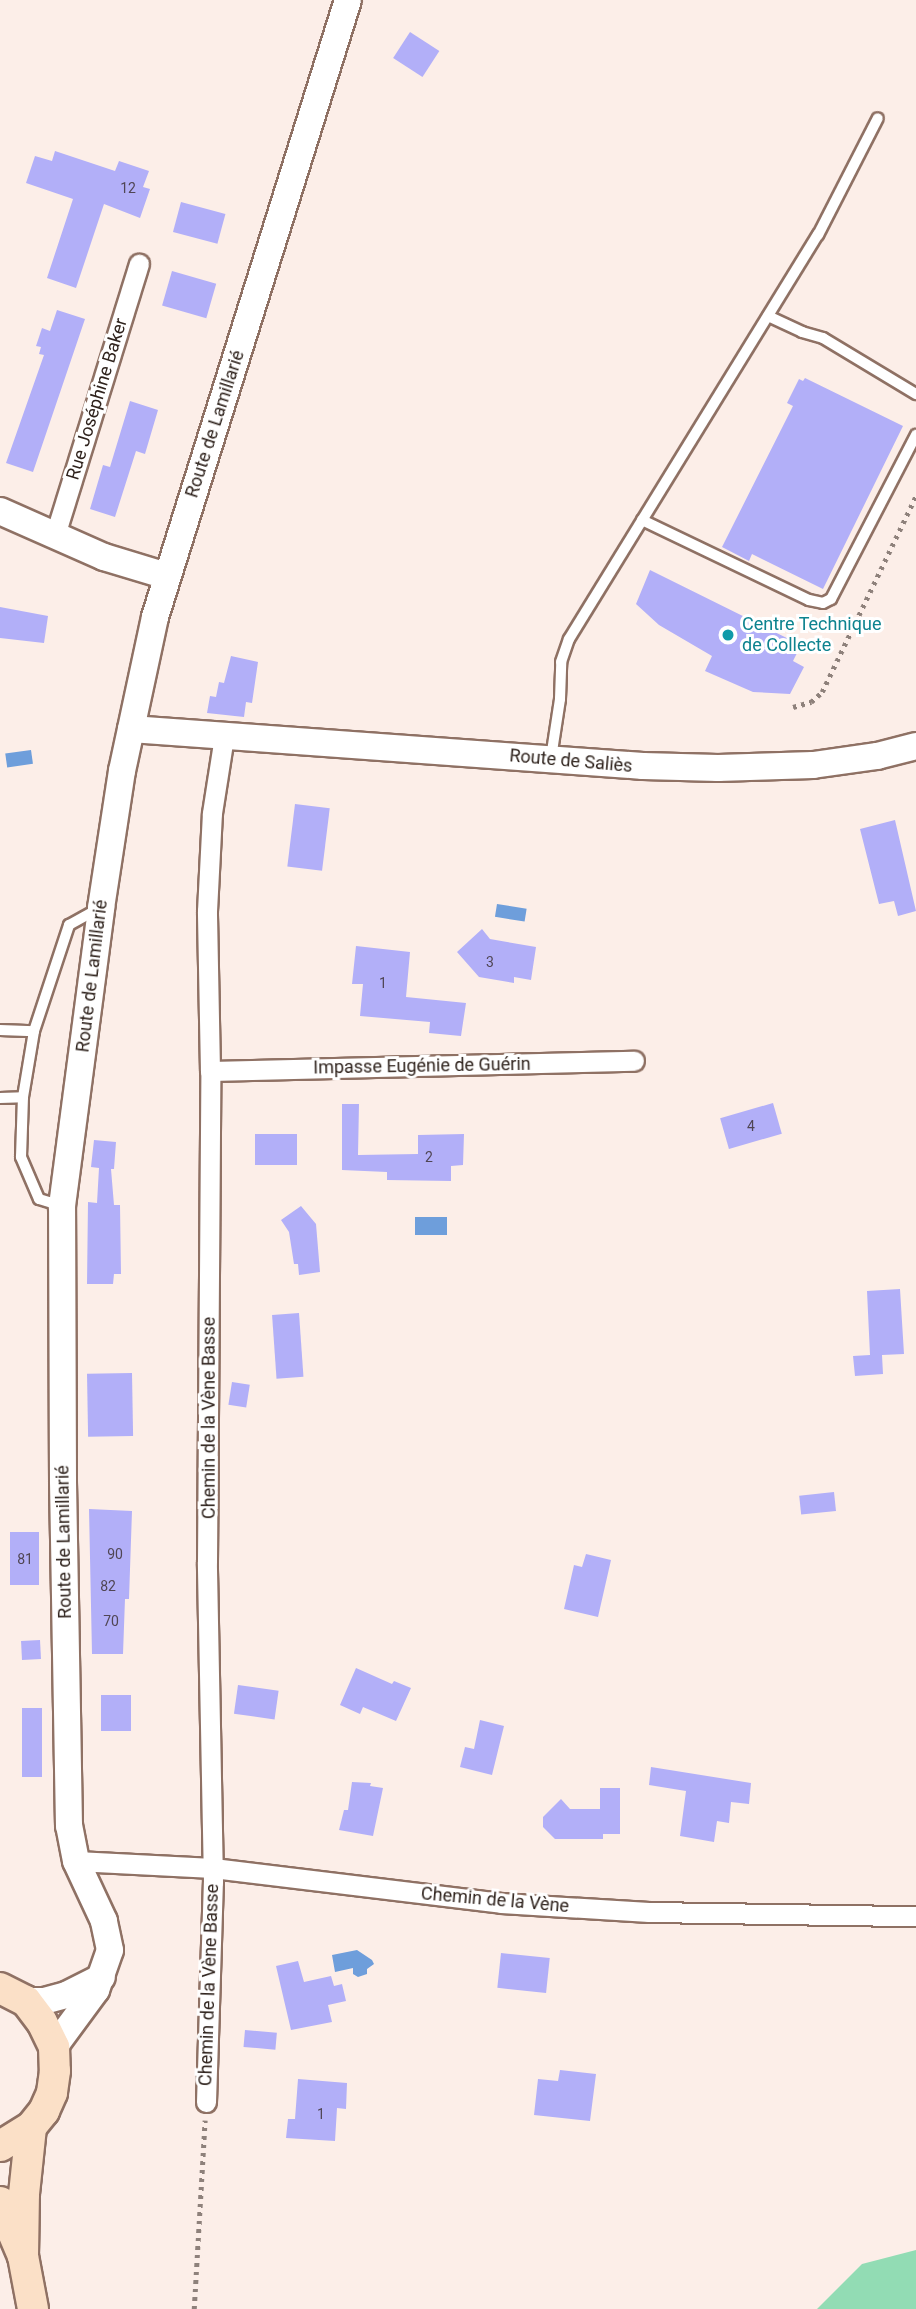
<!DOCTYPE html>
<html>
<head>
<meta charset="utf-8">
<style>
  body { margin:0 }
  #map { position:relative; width:916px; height:2309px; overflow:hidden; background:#fceee8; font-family:Roboto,sans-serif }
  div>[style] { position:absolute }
  .green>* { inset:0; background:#92dcb4 }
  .water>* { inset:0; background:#6e9edb; transform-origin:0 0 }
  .building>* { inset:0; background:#b2aff8; transform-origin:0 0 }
  .path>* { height:4.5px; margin-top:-2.25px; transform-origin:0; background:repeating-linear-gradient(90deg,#8e817b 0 3.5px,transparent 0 8.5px) }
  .roads { filter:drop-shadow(2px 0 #8f7164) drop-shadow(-2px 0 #8f7164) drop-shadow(0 2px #8f7164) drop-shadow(0 -2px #8f7164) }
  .lane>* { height:10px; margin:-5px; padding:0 5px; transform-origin:5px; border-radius:5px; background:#fff }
  .street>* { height:19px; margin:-9.5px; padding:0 9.5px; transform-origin:9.5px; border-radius:9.5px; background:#fff }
  .secondary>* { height:26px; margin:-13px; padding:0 13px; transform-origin:13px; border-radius:13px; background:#fff }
  .primary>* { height:30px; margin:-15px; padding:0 15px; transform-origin:15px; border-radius:15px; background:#fbe0c7 }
  .dots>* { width:19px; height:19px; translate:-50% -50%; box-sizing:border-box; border:4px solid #fff; border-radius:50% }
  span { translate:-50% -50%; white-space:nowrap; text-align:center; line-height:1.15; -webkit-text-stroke:6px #fff; paint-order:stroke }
  .number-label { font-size:14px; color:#504654 }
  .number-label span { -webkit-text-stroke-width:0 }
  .street-label { font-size:18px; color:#2f231d }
  .culture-label { font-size:18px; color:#0d838f }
  .left { translate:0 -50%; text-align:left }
</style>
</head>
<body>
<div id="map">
  <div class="green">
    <div style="clip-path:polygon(916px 2250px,916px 2309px,817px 2309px,862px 2264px)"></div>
  </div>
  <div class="water">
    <div style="left:31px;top:750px;width:14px;height:26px;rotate:82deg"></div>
    <div style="left:497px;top:904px;width:30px;height:13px;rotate:9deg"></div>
    <div style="left:447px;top:1217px;width:18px;height:32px;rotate:90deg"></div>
    <div style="clip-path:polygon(357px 1950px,372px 1960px,374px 1964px,367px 1969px,367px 1974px,358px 1977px,353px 1974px,353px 1968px,335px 1972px,332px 1955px)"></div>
  </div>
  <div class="building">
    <div style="left:410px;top:32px;width:35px;height:31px;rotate:33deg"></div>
    <div style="clip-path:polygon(55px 151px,115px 171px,119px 161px,149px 171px,143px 187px,150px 189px,140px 218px,104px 204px,76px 288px,47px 278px,73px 199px,26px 183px,35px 156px,52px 161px)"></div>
    <div style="left:181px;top:202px;width:46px;height:31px;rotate:15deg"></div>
    <div style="left:172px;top:271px;width:46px;height:36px;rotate:16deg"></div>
    <div style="clip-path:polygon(57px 310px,85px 319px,33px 472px,6px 463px,44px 355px,39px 354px,41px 347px,36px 346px,42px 328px,50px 331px)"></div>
    <div style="clip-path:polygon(805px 378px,903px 426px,823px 589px,752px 554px,749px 561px,722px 547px,793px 406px,787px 403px,799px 379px,803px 381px)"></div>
    <div style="clip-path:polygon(130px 401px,158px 410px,145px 454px,136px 451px,115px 517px,90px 509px,103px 465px,110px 467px)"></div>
    <div style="clip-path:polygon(650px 570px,801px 645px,793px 661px,804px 667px,790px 694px,753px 692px,705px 671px,712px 656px,659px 625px,636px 604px)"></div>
    <div style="clip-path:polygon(0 607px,48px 616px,44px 643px,0 638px)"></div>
    <div style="clip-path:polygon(231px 656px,258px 662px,252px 703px,246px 702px,244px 717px,207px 713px,210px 696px,216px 697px,219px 682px,224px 683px)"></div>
    <div style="left:295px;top:804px;width:35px;height:63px;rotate:7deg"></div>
    <div style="clip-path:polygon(895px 820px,916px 911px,898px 916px,894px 901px,879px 904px,860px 829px)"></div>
    <div style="clip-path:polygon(482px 929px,490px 939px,536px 947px,531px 980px,514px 977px,514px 983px,479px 977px,457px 952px)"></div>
    <div style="clip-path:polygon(356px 946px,410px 952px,406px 997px,466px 1003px,461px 1036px,429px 1033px,430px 1022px,360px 1016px,363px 984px,352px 984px)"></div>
    <div style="left:773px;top:1103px;width:32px;height:55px;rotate:74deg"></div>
    <div style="clip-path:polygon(342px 1104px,359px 1104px,358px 1155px,418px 1154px,418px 1135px,464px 1134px,463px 1165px,451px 1166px,451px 1181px,387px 1180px,387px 1172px,342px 1170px)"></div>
    <div style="left:255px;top:1134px;width:42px;height:31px"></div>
    <div style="clip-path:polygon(94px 1140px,116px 1142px,114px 1169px,111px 1169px,114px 1205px,120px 1205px,121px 1274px,114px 1274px,113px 1284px,87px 1284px,88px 1202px,97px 1203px,99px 1168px,91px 1167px)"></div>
    <div style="clip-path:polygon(301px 1206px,316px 1224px,320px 1272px,299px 1275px,298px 1264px,294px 1264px,289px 1232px,281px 1220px)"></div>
    <div style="clip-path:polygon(900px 1289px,904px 1354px,882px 1355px,883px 1374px,855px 1376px,853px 1356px,870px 1355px,867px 1291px)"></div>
    <div style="left:299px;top:1313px;width:64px;height:27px;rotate:86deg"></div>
    <div style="left:132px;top:1373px;width:63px;height:45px;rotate:89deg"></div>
    <div style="left:232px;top:1382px;width:18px;height:23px;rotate:9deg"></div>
    <div style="left:834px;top:1492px;width:19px;height:35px;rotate:84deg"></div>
    <div style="clip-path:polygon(89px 1509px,132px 1511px,129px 1599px,125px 1599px,123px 1654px,92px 1654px)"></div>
    <div style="left:39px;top:1532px;width:53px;height:29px;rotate:90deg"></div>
    <div style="clip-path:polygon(586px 1554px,611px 1560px,598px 1617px,564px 1609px,574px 1565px,582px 1567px)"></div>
    <div style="left:40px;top:1640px;width:19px;height:19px;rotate:87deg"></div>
    <div style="clip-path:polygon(356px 1668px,392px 1684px,394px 1681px,411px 1688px,396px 1721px,363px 1707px,360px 1714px,340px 1705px)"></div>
    <div style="left:238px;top:1685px;width:41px;height:29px;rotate:8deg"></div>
    <div style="left:131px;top:1695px;width:36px;height:30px;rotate:90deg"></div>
    <div style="left:22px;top:1708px;width:20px;height:69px"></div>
    <div style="clip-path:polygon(480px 1720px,504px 1726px,492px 1775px,460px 1767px,465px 1747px,474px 1749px)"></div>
    <div style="clip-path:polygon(651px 1767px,751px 1783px,749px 1804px,731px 1802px,729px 1823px,717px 1821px,714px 1842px,680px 1836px,686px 1791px,649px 1785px)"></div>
    <div style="clip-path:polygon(352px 1782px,371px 1783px,370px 1786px,383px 1788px,373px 1836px,339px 1830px,344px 1810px,348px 1810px)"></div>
    <div style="clip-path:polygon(600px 1788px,620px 1788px,620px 1834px,603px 1834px,603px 1839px,555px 1839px,543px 1827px,543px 1817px,561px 1799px,570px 1809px,600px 1809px)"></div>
    <div style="left:501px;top:1953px;width:49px;height:35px;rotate:6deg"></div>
    <div style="clip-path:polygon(298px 1961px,304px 1982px,331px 1976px,334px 1986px,342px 1984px,346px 2001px,328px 2005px,332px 2022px,291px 2030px,276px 1966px)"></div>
    <div style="left:245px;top:2030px;width:32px;height:17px;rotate:5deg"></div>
    <div style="clip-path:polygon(560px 2070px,596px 2074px,590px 2121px,534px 2115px,538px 2079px,558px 2081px)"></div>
    <div style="clip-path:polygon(298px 2079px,347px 2083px,346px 2109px,337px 2108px,335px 2141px,286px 2138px,288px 2119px,295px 2119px)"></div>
  </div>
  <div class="path">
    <div style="left:793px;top:707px;width:19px;rotate:-16deg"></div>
    <div style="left:811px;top:702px;width:15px;rotate:-42deg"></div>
    <div style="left:822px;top:692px;width:217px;rotate:-64.4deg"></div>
    <div style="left:194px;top:2309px;width:189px;rotate:-86.7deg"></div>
  </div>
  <div class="roads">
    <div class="lane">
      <div style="left:768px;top:316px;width:38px;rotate:25deg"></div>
      <div style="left:802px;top:332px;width:22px;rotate:16deg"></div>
      <div style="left:823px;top:338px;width:109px;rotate:31.1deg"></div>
      <div style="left:642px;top:520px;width:185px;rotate:25.6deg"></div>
      <div style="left:809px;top:600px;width:14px;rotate:12deg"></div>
      <div style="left:823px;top:603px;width:9px;rotate:-27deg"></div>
      <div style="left:831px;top:599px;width:185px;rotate:-62.6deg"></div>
      <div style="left:551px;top:758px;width:60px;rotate:-81.3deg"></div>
      <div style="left:560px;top:699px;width:37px;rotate:-88deg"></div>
      <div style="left:561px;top:662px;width:24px;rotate:-71deg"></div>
      <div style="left:569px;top:639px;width:475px;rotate:-58.4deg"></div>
      <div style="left:818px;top:235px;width:131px;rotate:-62.9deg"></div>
      <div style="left:0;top:1030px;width:34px;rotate:2deg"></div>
      <div style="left:0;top:1098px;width:23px;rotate:-2deg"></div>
      <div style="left:62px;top:1206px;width:24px;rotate:-163deg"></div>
      <div style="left:39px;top:1199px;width:46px;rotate:-113.2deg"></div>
      <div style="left:21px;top:1157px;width:60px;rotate:-88.1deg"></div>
      <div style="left:23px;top:1097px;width:67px;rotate:-80.5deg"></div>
      <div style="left:34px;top:1031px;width:112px;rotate:-71.7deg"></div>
      <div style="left:69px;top:925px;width:33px;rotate:-29deg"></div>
    </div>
    <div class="street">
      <div style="left:55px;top:535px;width:284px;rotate:-72.8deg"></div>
      <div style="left:210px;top:1071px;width:424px;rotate:-1.4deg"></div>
      <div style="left:76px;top:1861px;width:137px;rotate:2.9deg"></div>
      <div style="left:213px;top:1868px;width:290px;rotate:6.9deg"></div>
      <div style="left:501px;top:1903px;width:148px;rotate:3.5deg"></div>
      <div style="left:649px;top:1912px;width:267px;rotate:0.9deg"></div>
      <div style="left:206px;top:2102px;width:220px;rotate:-88.2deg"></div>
      <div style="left:213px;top:1882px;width:320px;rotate:-91.1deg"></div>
      <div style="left:207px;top:1562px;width:491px;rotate:-89.6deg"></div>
      <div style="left:210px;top:1071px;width:160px;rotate:-91.1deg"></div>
      <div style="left:207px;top:911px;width:98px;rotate:-87.1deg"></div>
      <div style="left:212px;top:813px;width:78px;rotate:-81.1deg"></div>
    </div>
    <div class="secondary">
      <div style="left:0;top:511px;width:114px;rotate:23.9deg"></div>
      <div style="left:104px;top:557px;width:66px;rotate:16.8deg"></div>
      <div style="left:131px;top:729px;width:513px;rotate:4.13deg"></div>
      <div style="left:643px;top:766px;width:75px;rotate:1.5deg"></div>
      <div style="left:718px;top:768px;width:95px;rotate:-1.8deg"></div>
      <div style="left:813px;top:765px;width:65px;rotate:-8deg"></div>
      <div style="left:877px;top:756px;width:40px;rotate:-14.4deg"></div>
      <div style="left:26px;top:2001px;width:18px"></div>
      <div style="left:44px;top:2001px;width:23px;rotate:-15deg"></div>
      <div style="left:66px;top:1995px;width:40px;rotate:-26.6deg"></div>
      <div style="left:54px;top:2047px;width:71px;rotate:-53.6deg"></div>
      <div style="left:96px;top:1990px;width:42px;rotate:-70.7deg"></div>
      <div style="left:110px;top:1950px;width:30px;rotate:-102deg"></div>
      <div style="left:104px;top:1921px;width:66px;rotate:-115deg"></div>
      <div style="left:76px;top:1861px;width:36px;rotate:-101deg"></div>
      <div style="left:69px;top:1826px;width:346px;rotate:-91deg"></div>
      <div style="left:63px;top:1480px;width:274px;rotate:-90.2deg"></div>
      <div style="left:62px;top:1206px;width:301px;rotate:-82.5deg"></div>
      <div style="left:101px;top:908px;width:139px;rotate:-81.3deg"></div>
      <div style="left:122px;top:771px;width:157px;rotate:-77.9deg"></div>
      <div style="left:155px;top:617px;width:646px;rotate:-72.63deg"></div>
    </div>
    <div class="primary">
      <div style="left:0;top:1988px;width:29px;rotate:27deg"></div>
      <div style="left:26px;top:2001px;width:26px;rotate:53deg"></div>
      <div style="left:42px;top:2022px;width:28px;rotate:64deg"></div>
      <div style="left:54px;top:2047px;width:24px;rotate:88deg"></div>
      <div style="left:55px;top:2071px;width:22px;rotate:98deg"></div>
      <div style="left:52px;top:2093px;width:20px;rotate:114deg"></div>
      <div style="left:44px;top:2111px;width:21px;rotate:129deg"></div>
      <div style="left:31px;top:2127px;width:36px;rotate:148deg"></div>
      <div style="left:0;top:2202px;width:59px;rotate:66.9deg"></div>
      <div style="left:23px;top:2256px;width:54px;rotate:79.3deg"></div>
      <div style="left:23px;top:2256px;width:62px;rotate:-89.1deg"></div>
      <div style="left:24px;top:2194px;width:67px;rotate:-84deg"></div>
    </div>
  </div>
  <div class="dots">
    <div style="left:728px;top:635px;background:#0f9aa8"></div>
  </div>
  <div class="number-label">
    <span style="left:128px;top:188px">12</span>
    <span style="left:490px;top:962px">3</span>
    <span style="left:383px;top:983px">1</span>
    <span style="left:751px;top:1126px">4</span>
    <span style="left:429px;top:1157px">2</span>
    <span style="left:115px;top:1554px">90</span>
    <span style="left:25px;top:1559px">81</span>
    <span style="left:108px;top:1586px">82</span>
    <span style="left:111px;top:1621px">70</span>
    <span style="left:321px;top:2114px">1</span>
  </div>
  <div class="street-label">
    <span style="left:97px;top:399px;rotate:-73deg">Rue Joséphine Baker</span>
    <span style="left:215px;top:424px;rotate:-72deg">Route de Lamillarié</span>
    <span style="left:571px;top:761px;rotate:5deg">Route de Saliès</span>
    <span style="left:92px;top:976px;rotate:-83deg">Route de Lamillarié</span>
    <span style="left:422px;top:1066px;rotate:-1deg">Impasse Eugénie de Guérin</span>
    <span style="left:209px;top:1418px;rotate:-90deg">Chemin de la Vène Basse</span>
    <span style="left:64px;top:1542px;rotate:-91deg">Route de Lamillarié</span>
    <span style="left:495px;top:1900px;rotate:5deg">Chemin de la Vène</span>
    <span style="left:209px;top:1985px;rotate:-88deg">Chemin de la Vène Basse</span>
  </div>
  <div class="culture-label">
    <span class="left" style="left:742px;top:635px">Centre Technique<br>de Collecte</span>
  </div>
</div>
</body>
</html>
